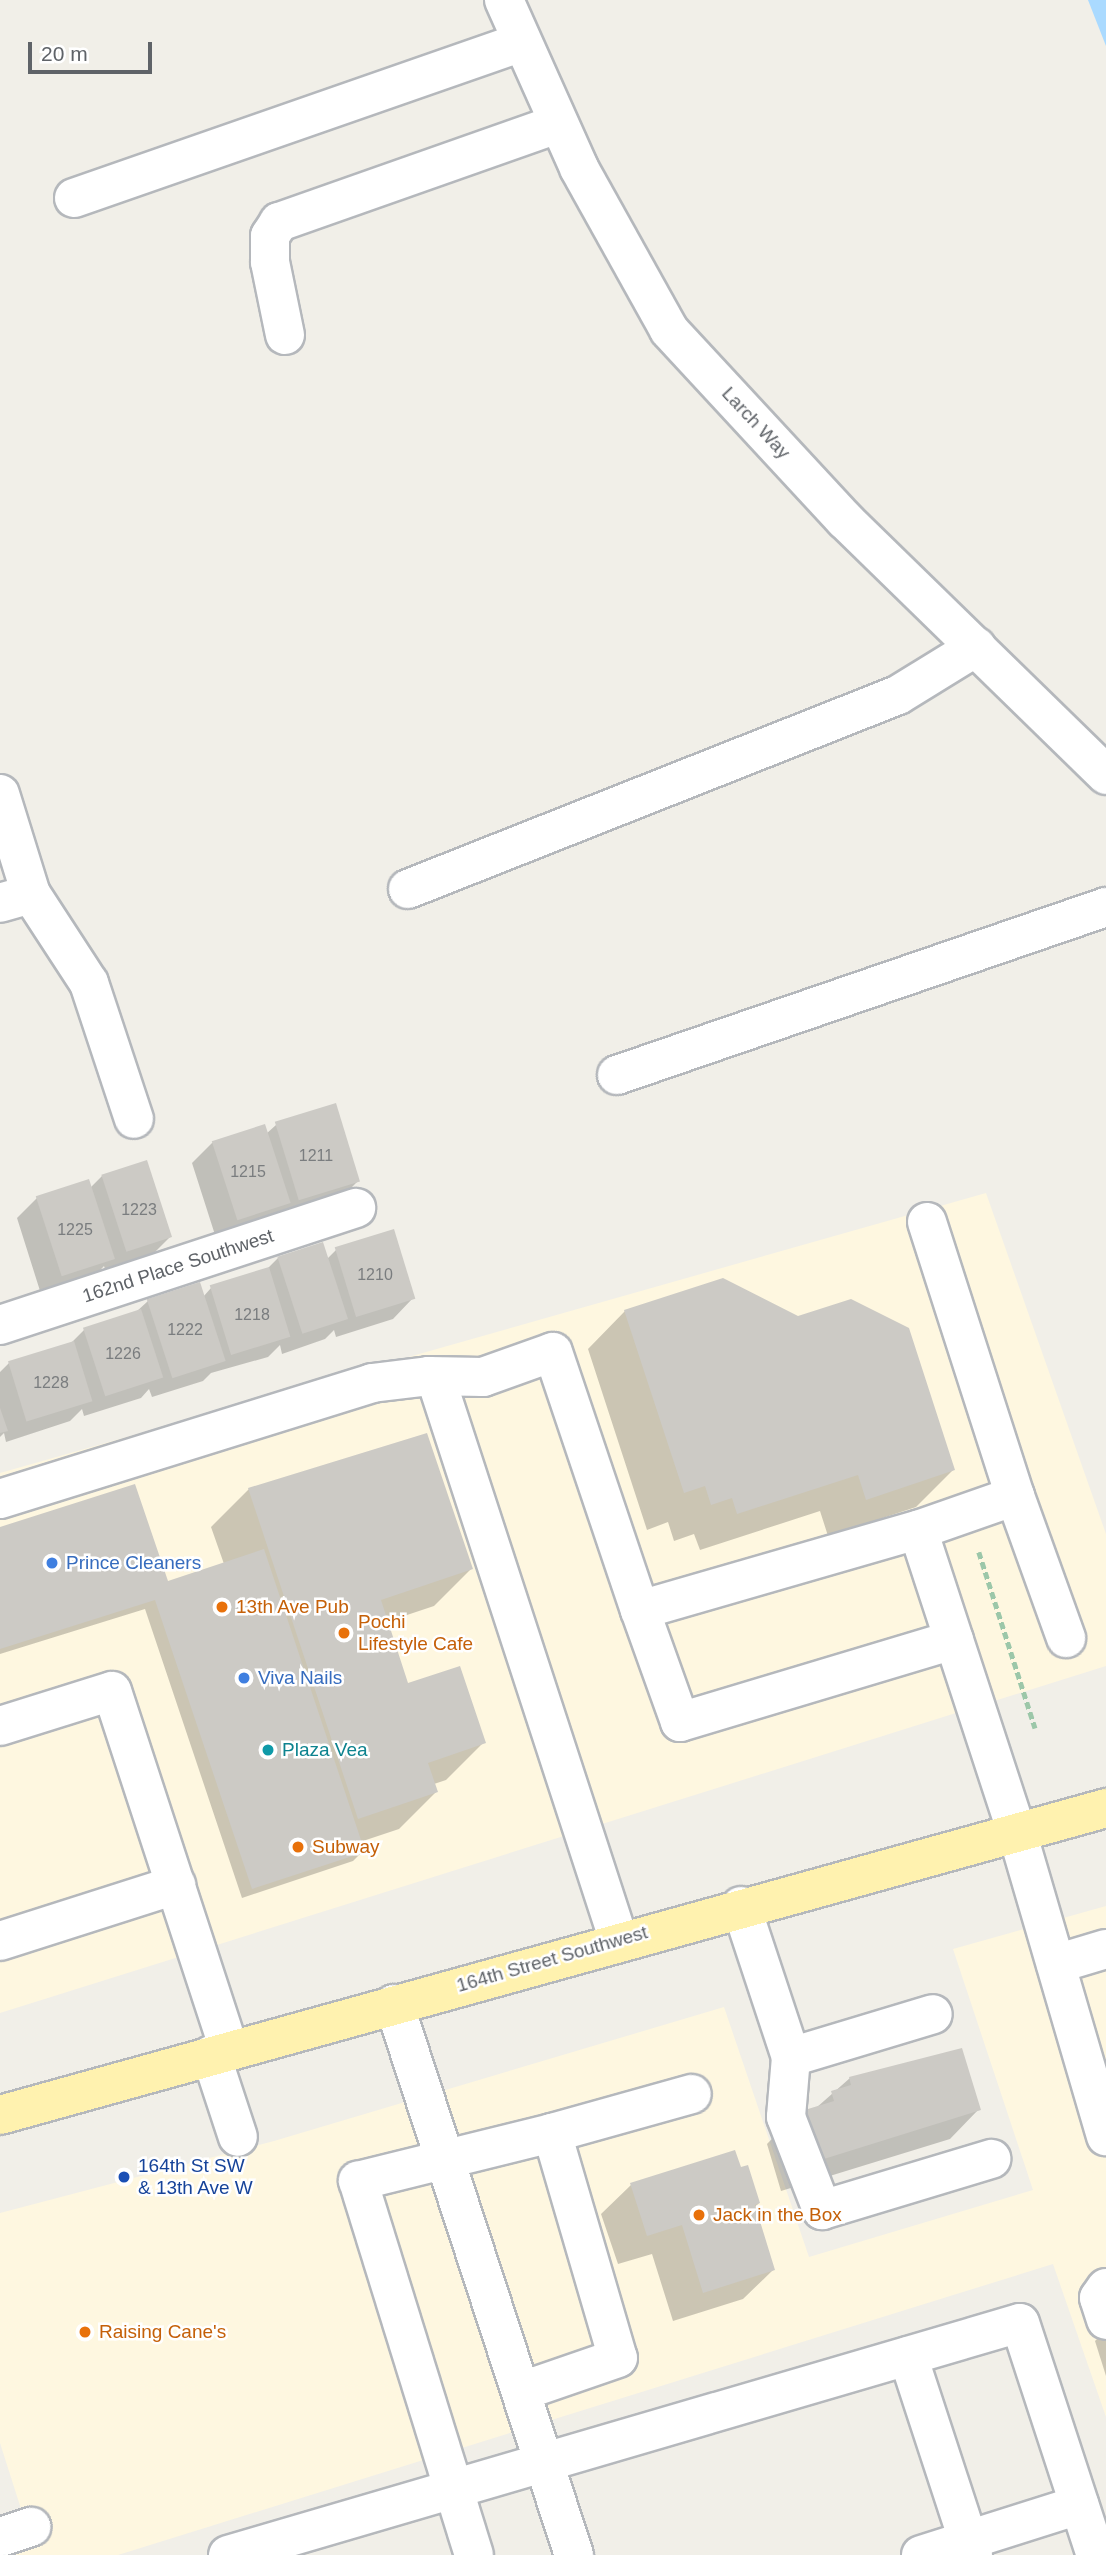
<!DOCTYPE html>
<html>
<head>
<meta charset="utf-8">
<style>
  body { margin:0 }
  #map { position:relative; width:1106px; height:2555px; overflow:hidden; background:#f1efe8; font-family:Arial,sans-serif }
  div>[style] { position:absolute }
  .commercial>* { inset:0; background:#fef7e0 }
  .water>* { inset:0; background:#aadaff }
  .shadow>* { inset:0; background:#0003 }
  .building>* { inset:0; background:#cccac5; transform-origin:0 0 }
  .path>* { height:4.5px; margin-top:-2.25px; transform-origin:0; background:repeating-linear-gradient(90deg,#9cc7a9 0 7px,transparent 0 10.5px) }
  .roads { filter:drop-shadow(2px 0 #b5b8bc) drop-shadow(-2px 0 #b5b8bc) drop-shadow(0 2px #b5b8bc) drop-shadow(0 -2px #b5b8bc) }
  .minor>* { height:38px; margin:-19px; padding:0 19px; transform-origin:19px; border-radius:19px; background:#fff }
  .major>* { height:38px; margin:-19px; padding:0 19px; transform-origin:19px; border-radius:19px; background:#fff2af }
  .dots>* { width:19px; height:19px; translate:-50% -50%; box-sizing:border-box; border:4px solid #fff; border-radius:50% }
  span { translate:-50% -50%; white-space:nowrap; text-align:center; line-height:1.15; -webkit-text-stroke:5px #fff; paint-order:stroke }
  .number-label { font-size:16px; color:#7a7d7f }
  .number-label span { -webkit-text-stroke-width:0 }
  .street-label { font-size:19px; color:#5f6368 }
  .shop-label { font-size:19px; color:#366cbe }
  .left { translate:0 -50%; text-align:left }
  .food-label { font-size:19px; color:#c56008 }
  .culture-label { font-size:19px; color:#0d838f }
  .transit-label { font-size:19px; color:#164399 }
  .scale { position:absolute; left:28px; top:42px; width:124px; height:32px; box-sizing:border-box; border:4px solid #5f6368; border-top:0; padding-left:9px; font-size:21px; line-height:24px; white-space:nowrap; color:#5f6368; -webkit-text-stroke:5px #fff; paint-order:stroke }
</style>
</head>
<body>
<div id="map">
  <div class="commercial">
    <div style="clip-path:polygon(986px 1193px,1106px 1534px,1106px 1666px,0 2013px,0 1473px)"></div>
    <div style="clip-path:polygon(1106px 1906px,1106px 2417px,1053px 2264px,118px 2555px,0 2555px,30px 2537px,0 2443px,0 2213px,274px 2141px,724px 2007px,809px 2257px,1033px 2190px,953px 1949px)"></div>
  </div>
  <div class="water">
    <div style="clip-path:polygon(1088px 0,1106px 0,1106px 46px)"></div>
  </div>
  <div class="shadow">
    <div style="clip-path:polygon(276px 1125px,358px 1181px,338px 1201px,279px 1220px,277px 1213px,267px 1223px,216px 1238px,192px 1163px,212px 1143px,263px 1126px,266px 1134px)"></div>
    <div style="clip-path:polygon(102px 1176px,170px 1237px,150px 1257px,106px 1272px,104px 1266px,92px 1279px,41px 1294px,17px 1218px,37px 1198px,90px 1188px)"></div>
    <div style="clip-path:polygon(336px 1250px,413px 1298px,393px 1319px,336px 1337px,334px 1330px,325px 1339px,282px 1354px,280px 1345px,268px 1357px,211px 1373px,203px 1381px,152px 1397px,149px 1389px,141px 1398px,84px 1416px,82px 1409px,70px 1421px,6px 1442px,4px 1433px,0 1437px,0 1372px,9px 1363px,70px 1344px,84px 1330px,136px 1312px,148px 1301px,203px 1297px,211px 1288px,267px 1269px,278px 1258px,327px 1259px)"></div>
    <div style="clip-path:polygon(625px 1311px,953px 1470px,916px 1507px,828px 1536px,820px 1511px,700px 1550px,694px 1534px,674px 1541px,668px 1522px,647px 1530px,588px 1349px)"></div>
    <div style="clip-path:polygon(249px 1489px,471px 1569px,434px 1606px,386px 1622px,407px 1685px,484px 1742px,446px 1780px,434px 1784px,436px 1792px,399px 1829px,360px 1842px,363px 1851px,353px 1861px,242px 1898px,145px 1609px,0 1654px,0 1529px,166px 1584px,224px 1564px,211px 1527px)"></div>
    <div style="clip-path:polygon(850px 2078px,979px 2109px,950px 2139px,781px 2191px,767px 2144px,796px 2114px,816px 2108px)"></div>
    <div style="clip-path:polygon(740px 2170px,759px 2203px,754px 2208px,773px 2270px,743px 2299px,673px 2321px,652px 2254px,618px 2264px,601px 2214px,631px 2185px)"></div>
    <div style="clip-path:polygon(1106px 2330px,1106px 2376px,1095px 2341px)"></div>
  </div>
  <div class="building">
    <div style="left:336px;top:1103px;width:82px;height:64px;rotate:73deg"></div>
    <div style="left:265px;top:1124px;width:83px;height:56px;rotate:72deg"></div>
    <div style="left:147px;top:1160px;width:81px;height:48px;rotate:72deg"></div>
    <div style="left:89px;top:1179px;width:84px;height:56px;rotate:72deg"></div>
    <div style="left:394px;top:1229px;width:73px;height:62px;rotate:73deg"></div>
    <div style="left:323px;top:1242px;width:81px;height:48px;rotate:72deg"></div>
    <div style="left:269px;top:1267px;width:73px;height:62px;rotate:73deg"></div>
    <div style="clip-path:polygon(723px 1278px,798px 1316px,851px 1299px,909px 1328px,955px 1470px,866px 1500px,858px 1475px,737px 1514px,732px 1498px,711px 1505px,705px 1486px,684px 1493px,624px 1310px)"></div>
    <div style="left:200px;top:1282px;width:83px;height:56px;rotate:72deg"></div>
    <div style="left:141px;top:1309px;width:72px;height:61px;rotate:72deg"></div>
    <div style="left:74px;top:1341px;width:63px;height:69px;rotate:73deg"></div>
    <div style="clip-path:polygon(0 1408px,8px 1431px,0 1433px)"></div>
    <div style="clip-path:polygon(427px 1433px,473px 1569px,381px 1600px,408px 1683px,460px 1666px,486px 1743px,428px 1763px,438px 1792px,358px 1819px,248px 1488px)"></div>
    <div style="clip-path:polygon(135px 1484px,168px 1581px,264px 1549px,365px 1852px,252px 1889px,155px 1600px,0 1649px,0 1527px)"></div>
    <div style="clip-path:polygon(962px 2048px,981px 2110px,811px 2163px,795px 2113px,834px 2101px,831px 2091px,851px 2085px,849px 2077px)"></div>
    <div style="clip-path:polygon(735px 2150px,741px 2167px,748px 2165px,760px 2203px,755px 2205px,775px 2270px,703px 2293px,682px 2225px,647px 2236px,630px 2183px)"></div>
  </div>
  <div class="path">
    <div style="left:979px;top:1552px;width:185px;rotate:72.3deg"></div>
  </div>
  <div class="roads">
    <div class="minor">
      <div style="left:504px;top:0;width:184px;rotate:65.9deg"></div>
      <div style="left:579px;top:168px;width:185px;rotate:60.9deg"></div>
      <div style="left:669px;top:330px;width:259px;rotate:47.2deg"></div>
      <div style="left:845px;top:520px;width:365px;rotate:44.3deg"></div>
      <div style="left:74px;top:198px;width:472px;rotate:-19.2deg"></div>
      <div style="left:285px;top:335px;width:75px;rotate:-101.6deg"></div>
      <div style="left:270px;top:262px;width:26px;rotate:-90deg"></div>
      <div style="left:270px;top:236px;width:17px;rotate:-57deg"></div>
      <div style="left:279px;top:222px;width:296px;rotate:-19.4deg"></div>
      <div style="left:0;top:794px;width:105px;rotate:72.8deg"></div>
      <div style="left:31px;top:894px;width:32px;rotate:164deg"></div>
      <div style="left:408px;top:889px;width:527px;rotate:-21.6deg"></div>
      <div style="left:898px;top:695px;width:92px;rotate:-31.6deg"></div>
      <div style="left:31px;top:894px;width:106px;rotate:56.9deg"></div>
      <div style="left:89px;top:983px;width:143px;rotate:71.7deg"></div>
      <div style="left:617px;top:1075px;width:517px;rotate:-18.96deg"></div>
      <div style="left:927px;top:1222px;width:288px;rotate:72.2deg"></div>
      <div style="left:1015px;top:1496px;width:103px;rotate:160.7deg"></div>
      <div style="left:918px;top:1530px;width:318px;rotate:71.9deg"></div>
      <div style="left:1017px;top:1832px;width:317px;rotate:73.7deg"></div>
      <div style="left:0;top:1325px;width:375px;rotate:-18.2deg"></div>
      <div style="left:429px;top:1376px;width:13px;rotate:45deg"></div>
      <div style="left:438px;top:1385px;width:585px;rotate:71.97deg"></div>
      <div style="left:1015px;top:1496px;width:151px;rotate:70.2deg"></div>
      <div style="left:0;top:1499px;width:390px;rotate:-17.3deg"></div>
      <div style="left:372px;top:1383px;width:57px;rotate:-7deg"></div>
      <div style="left:429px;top:1376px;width:54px;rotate:1.1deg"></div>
      <div style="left:483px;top:1377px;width:74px;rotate:-19.7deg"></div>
      <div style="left:553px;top:1352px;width:272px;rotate:71.4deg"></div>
      <div style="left:640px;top:1610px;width:289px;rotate:-16.1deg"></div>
      <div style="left:640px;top:1610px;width:119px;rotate:70.3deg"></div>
      <div style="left:680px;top:1722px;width:286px;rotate:-16.7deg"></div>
      <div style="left:0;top:1726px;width:117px;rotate:-17.4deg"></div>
      <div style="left:112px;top:1691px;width:378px;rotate:71.9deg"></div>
      <div style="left:741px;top:1906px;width:159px;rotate:71.7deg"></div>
      <div style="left:791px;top:2057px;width:148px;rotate:-16.8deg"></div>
      <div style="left:0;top:1941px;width:185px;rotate:-17.7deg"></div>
      <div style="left:1056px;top:1964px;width:52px;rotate:-16.7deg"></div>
      <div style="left:394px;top:2004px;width:580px;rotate:71.91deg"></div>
      <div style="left:211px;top:2055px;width:86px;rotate:71.8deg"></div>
      <div style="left:791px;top:2057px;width:60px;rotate:94.8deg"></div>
      <div style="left:786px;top:2117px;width:100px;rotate:68.8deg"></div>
      <div style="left:822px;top:2210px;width:177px;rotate:-16.8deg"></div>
      <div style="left:552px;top:2133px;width:145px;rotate:-15.6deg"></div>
      <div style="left:1106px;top:2288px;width:12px;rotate:125deg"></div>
      <div style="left:1099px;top:2298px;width:23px;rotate:72deg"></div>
      <div style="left:908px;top:2356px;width:209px;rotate:71.9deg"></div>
      <div style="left:0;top:2537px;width:33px;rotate:-18deg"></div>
      <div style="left:228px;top:2555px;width:825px;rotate:-16.33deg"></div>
      <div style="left:1020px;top:2323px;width:244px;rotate:71.9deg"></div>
      <div style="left:474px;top:2555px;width:392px;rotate:-107.2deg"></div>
      <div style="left:358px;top:2181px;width:200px;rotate:-13.9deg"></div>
      <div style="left:552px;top:2133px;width:234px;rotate:73.7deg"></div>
      <div style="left:618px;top:2358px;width:102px;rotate:161deg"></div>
      <div style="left:921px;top:2555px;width:166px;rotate:-17.6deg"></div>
    </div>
    <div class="major">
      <div style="left:0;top:2115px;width:1148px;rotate:-15.51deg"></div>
    </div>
  </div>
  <div class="dots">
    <div style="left:52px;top:1563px;background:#3f7fe0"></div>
    <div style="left:222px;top:1607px;background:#e8710a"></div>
    <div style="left:344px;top:1633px;background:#e8710a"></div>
    <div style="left:244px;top:1678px;background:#3f7fe0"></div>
    <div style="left:268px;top:1750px;background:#0f9aa8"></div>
    <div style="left:298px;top:1847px;background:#e8710a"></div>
    <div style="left:124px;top:2177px;background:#1a4fb4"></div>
    <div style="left:699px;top:2215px;background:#e8710a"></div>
    <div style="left:85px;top:2332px;background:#e8710a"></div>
  </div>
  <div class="number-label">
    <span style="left:316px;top:1156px">1211</span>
    <span style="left:248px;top:1172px">1215</span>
    <span style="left:139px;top:1210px">1223</span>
    <span style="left:75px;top:1230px">1225</span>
    <span style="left:375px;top:1275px">1210</span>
    <span style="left:252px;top:1315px">1218</span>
    <span style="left:185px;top:1330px">1222</span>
    <span style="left:123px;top:1354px">1226</span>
    <span style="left:51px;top:1383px">1228</span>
  </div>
  <div class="street-label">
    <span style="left:756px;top:423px;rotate:47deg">Larch Way</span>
    <span style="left:178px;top:1266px;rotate:-18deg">162nd Place Southwest</span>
    <span style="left:552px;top:1959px;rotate:-16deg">164th Street Southwest</span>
  </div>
  <div class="shop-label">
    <span class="left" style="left:66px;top:1563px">Prince Cleaners</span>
    <span class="left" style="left:258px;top:1678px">Viva Nails</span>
  </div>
  <div class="food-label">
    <span class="left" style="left:236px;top:1607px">13th Ave Pub</span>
    <span class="left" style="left:358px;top:1633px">Pochi<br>Lifestyle Cafe</span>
    <span class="left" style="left:312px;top:1847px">Subway</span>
    <span class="left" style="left:713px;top:2215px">Jack in the Box</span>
    <span class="left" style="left:99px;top:2332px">Raising Cane's</span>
  </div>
  <div class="culture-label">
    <span class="left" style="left:282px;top:1750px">Plaza Vea</span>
  </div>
  <div class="transit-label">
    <span class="left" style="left:138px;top:2177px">164th St SW<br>&amp; 13th Ave W</span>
  </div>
  <div class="scale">20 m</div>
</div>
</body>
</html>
